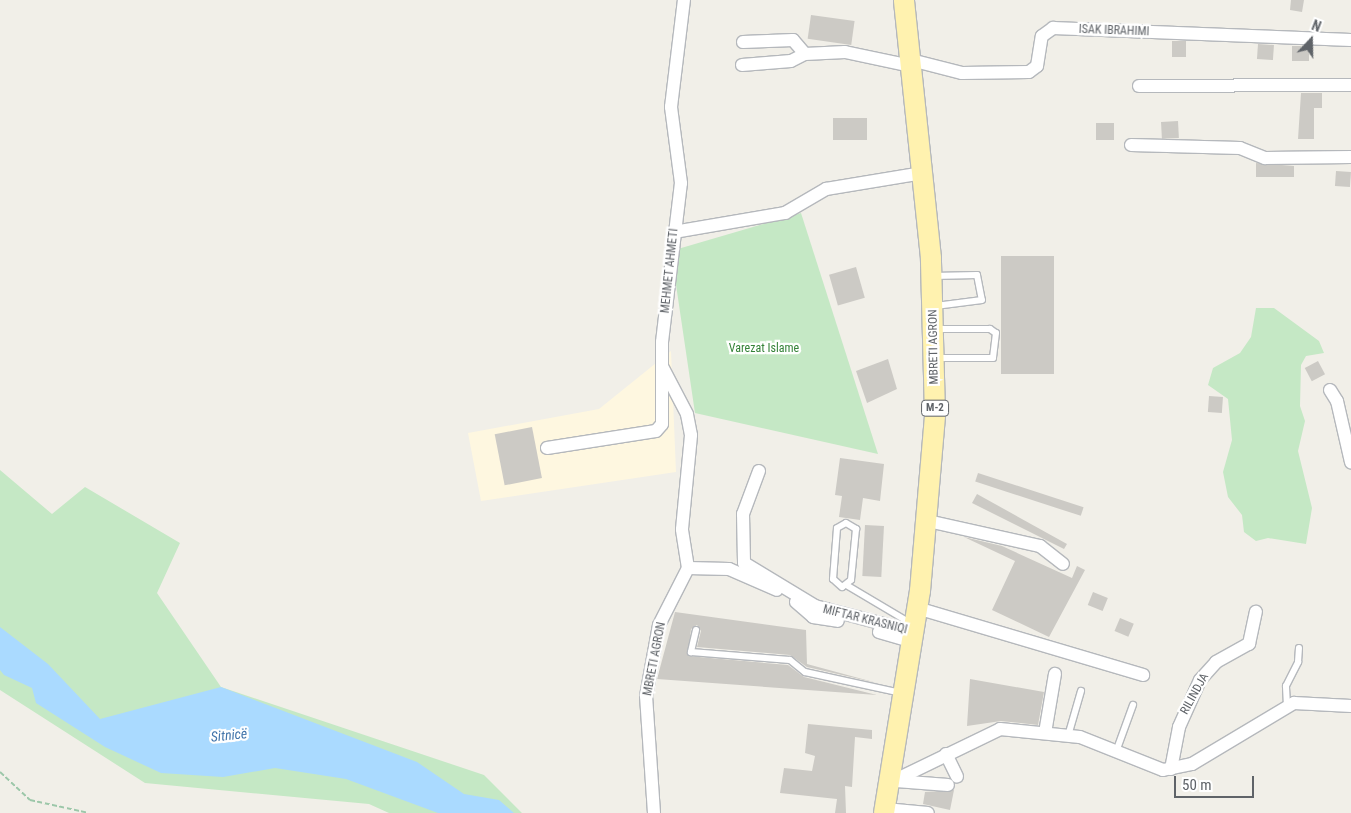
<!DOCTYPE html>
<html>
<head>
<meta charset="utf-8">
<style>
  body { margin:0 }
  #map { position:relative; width:1351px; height:813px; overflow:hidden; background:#f1efe8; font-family:"Roboto Condensed",sans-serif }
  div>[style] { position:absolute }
  .commercial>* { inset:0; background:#fef7e0 }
  .green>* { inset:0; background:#c5e8c5 }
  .water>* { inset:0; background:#aadaff }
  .building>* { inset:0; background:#cccac5; transform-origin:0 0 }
  .path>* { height:2px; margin-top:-1px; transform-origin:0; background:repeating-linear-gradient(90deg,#9cc7a9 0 5px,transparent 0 7.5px) }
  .roads { filter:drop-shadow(1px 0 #b5b8bc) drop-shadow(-1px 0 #b5b8bc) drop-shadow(0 1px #b5b8bc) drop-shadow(0 -1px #b5b8bc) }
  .lane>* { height:6px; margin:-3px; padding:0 3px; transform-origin:3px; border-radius:3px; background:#fff }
  .street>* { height:12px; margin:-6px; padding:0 6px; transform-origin:6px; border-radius:6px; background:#fff }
  .primary>* { height:20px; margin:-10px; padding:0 10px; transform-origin:10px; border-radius:10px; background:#fff2af }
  span { translate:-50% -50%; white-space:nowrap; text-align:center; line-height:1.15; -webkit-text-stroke:4.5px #fff; paint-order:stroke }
  .shield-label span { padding:1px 4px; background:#fff; border:1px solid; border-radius:4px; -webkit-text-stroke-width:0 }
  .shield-label { font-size:11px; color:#5f6368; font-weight:700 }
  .street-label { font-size:12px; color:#5f6368 }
  .park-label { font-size:12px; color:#348238 }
  .water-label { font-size:14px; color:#4174aa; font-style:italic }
  .north { position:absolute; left:1286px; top:15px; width:50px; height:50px; -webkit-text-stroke:4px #fff; paint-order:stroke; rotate:21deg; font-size:14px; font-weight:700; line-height:20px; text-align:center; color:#5f6368 }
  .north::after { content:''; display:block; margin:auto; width:18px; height:22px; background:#5f6368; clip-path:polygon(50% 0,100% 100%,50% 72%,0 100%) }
  .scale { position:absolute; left:1174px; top:776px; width:80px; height:22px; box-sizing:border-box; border:2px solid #5f6368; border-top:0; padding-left:6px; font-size:15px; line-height:18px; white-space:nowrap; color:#5f6368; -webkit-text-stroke:4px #fff; paint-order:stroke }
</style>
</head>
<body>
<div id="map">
  <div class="commercial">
    <div style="clip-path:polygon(671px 351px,676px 472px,481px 501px,468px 433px,599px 409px)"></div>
  </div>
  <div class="green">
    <div style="clip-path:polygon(801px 213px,878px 454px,695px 413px,671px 251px)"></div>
    <div style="clip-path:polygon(1256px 308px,1274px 308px,1319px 341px,1324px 353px,1306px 356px,1301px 365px,1300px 406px,1305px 421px,1298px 451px,1312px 508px,1306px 544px,1268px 538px,1256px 541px,1244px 532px,1242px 515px,1228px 497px,1223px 472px,1232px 440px,1228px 399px,1208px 385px,1213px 368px,1240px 353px,1251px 337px)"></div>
    <div style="clip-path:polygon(0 470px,52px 514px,85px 487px,180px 543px,157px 593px,221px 687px,484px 775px,522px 813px,389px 813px,369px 804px,145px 783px,0 690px)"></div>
  </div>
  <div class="water">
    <div style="clip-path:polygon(0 627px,48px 664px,100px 719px,221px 687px,417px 762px,464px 794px,499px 800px,514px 813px,438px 813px,346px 779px,275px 768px,223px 777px,161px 773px,105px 747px,36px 703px,32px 688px,4px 675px,0 670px)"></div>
  </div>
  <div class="building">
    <div style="clip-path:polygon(1291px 0,1304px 0,1302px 12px,1290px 10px)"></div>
    <div style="left:811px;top:15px;width:44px;height:24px;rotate:8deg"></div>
    <div style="left:1172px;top:41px;width:14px;height:16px"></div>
    <div style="left:1258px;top:44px;width:16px;height:15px;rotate:4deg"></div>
    <div style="left:1292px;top:46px;width:17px;height:15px"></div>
    <div style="clip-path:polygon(1301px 93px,1322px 93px,1322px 108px,1314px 108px,1314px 139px,1298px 139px)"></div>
    <div style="left:867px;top:118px;width:22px;height:34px;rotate:90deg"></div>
    <div style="left:1178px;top:121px;width:17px;height:17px;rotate:87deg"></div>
    <div style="left:1096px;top:123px;width:18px;height:17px"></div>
    <div style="clip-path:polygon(1256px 163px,1294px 166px,1294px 177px,1256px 177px)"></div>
    <div style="left:1336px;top:171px;width:15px;height:15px;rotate:4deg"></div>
    <div style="left:1001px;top:256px;width:53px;height:118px"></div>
    <div style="left:856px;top:267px;width:32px;height:28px;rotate:74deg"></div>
    <div style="clip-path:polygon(888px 359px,897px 389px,867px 403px,856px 371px)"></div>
    <div style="left:1318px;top:361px;width:15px;height:15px;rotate:62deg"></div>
    <div style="left:1209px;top:396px;width:14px;height:16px;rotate:4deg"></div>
    <div style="left:532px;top:427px;width:52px;height:38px;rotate:79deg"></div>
    <div style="clip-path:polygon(840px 458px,884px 464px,880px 501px,863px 498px,860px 520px,839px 517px,842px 496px,835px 495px)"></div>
    <div style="left:978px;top:473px;width:111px;height:9px;rotate:18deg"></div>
    <div style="clip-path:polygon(977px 494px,1067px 544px,1064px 549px,972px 503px)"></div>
    <div style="left:865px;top:525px;width:19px;height:51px;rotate:3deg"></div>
    <div style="clip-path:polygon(964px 537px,1002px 546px,1072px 578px,1077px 566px,1085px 570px,1049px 637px,992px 610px,1015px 561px)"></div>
    <div style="left:1093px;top:592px;width:16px;height:14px;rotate:22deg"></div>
    <div style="clip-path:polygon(675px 612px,806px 630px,807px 664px,877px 683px,807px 667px,790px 655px,697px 647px,701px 631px,697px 625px,691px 629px,688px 656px,788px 665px,804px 677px,877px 695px,657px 679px)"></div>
    <div style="left:1120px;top:618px;width:15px;height:14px;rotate:23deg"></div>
    <div style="clip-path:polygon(970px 679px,1044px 692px,1038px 725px,1001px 721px,967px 726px)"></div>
    <div style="clip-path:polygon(808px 724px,872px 730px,872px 739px,855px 737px,852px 787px,845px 786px,846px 813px,835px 813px,837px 799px,780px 793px,784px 768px,812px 771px,815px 756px,805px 753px)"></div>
    <div style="clip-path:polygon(954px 790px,950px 810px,923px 804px,925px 792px)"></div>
  </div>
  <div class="path">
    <div style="left:0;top:772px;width:41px;rotate:43deg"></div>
    <div style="left:30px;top:800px;width:60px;rotate:12.4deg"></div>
  </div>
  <div class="roads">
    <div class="lane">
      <div style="left:933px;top:276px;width:44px;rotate:-1.3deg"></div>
      <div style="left:977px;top:275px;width:25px;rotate:79deg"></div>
      <div style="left:982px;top:300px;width:47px;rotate:172.7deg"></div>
      <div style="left:935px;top:329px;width:55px"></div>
      <div style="left:990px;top:329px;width:7px;rotate:34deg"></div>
      <div style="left:996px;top:333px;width:25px;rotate:97deg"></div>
      <div style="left:993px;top:358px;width:57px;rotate:180deg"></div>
      <div style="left:846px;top:523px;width:12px;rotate:31deg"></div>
      <div style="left:856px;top:529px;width:51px;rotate:95.6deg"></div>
      <div style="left:851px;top:580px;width:11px;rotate:142deg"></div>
      <div style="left:842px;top:587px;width:12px;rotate:-138deg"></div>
      <div style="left:833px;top:579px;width:51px;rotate:-85.5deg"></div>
      <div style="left:837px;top:528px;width:10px;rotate:-29deg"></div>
      <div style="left:848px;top:586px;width:74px;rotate:30.7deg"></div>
      <div style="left:696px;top:630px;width:23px;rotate:103deg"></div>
      <div style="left:691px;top:652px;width:99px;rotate:4.6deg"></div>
      <div style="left:790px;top:660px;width:19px;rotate:39deg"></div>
      <div style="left:805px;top:672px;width:98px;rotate:12.3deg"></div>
      <div style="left:1287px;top:706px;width:20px;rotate:-93deg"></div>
      <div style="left:1286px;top:686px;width:27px;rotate:-63deg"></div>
      <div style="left:1298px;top:662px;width:14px;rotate:-86deg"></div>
      <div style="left:1068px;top:736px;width:47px;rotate:-73.9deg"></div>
      <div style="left:1117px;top:749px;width:47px;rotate:-70deg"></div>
    </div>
    <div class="street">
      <div style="left:743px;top:42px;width:50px;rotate:-2.3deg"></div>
      <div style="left:793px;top:40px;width:18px;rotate:49deg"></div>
      <div style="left:911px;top:60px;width:53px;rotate:14.3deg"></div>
      <div style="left:962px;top:73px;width:67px;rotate:-0.9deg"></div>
      <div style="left:1029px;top:72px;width:10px;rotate:-37deg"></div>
      <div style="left:1037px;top:66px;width:30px;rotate:-81deg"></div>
      <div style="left:1042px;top:36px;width:14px;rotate:-36deg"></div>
      <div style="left:1053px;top:28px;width:298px;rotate:2.3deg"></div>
      <div style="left:742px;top:65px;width:49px;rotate:-4.7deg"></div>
      <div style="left:791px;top:61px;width:16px;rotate:-27deg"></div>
      <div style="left:805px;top:54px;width:40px;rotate:-2.9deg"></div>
      <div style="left:845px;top:52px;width:67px;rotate:12deg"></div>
      <div style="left:1139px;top:86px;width:212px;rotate:-0.3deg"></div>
      <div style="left:1131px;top:145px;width:109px;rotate:1.6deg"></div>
      <div style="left:1240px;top:148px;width:27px;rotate:22deg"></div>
      <div style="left:1265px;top:158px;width:86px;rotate:-0.7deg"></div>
      <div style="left:674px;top:232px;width:113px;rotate:-9.7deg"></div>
      <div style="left:785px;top:213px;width:48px;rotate:-30.3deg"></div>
      <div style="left:826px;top:189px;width:98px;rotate:-9.4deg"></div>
      <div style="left:1330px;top:390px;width:13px;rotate:58deg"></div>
      <div style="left:1337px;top:401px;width:63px;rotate:77.1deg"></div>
      <div style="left:547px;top:448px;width:110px;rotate:-8.9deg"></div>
      <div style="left:656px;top:431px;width:9px;rotate:-49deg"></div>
      <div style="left:662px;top:424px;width:82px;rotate:-90deg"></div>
      <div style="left:662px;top:342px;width:160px;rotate:-83.2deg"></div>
      <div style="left:681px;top:183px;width:77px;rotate:-97.5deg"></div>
      <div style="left:671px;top:107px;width:108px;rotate:-83.1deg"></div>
      <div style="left:759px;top:471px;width:46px;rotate:110.4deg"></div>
      <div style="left:743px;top:514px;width:49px;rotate:88.8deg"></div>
      <div style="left:744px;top:563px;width:83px;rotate:31.2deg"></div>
      <div style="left:815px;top:606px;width:102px;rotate:14.7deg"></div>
      <div style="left:928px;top:521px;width:115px;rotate:12.6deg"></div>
      <div style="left:1040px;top:546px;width:29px;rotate:38deg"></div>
      <div style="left:688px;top:568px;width:41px;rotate:1.4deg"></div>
      <div style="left:729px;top:569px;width:52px;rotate:23.6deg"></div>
      <div style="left:796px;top:602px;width:23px;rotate:41deg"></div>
      <div style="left:813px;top:617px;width:25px;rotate:9deg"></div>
      <div style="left:917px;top:608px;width:236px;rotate:16.5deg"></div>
      <div style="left:879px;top:632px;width:35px;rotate:16deg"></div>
      <div style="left:1045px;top:733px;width:60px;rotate:-80.4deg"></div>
      <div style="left:946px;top:754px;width:25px;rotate:64deg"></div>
      <div style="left:1171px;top:769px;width:43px;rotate:-79.2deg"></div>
      <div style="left:1179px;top:727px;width:51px;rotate:-65.9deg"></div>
      <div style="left:1200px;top:680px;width:24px;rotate:-48deg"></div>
      <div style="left:1216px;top:662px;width:38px;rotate:-29deg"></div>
      <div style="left:1249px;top:644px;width:33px;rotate:-78deg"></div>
      <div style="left:896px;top:781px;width:52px;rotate:4.4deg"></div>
      <div style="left:889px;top:783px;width:123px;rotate:-25.9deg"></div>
      <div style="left:1000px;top:729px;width:80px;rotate:5.7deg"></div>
      <div style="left:1080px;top:737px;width:89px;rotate:21.7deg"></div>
      <div style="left:1163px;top:770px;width:30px;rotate:-12deg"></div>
      <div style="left:1192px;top:764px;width:119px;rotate:-30.9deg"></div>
      <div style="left:1294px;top:703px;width:57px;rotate:3deg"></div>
      <div style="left:885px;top:809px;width:43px;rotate:5.3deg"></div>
      <div style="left:654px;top:813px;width:117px;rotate:-93.9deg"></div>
      <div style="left:646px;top:696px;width:72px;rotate:-79.6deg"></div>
      <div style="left:659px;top:625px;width:64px;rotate:-63deg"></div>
      <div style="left:688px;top:568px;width:39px;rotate:-99deg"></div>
      <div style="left:682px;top:529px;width:94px;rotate:-84.5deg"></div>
      <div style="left:691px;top:435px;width:21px;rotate:-101deg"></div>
      <div style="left:687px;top:414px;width:52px;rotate:-117.6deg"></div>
    </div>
    <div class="primary">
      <div style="left:884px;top:813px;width:225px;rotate:-80.8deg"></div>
      <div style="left:920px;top:591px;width:177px;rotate:-85.1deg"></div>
      <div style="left:935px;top:415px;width:157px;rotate:-91.5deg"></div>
      <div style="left:931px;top:258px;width:259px;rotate:-96deg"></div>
    </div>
  </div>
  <div class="shield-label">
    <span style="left:935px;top:408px">M-2</span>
  </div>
  <div class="street-label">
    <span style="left:1114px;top:31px;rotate:2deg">ISAK IBRAHIMI</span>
    <span style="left:670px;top:271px;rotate:-84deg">MEHMET AHMETI</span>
    <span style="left:934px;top:347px;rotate:-91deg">MBRETI AGRON</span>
    <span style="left:865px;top:620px;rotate:14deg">MIFTAR KRASNIQI</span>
    <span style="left:655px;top:659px;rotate:-79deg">MBRETI AGRON</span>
    <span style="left:1195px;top:694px;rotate:-61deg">RILINDJA</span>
  </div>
  <div class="park-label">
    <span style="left:764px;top:349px">Varezat Islame</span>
  </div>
  <div class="water-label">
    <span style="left:229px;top:735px;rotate:-6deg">Sitnicë</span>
  </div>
  <div class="north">N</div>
  <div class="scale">50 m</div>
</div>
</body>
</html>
